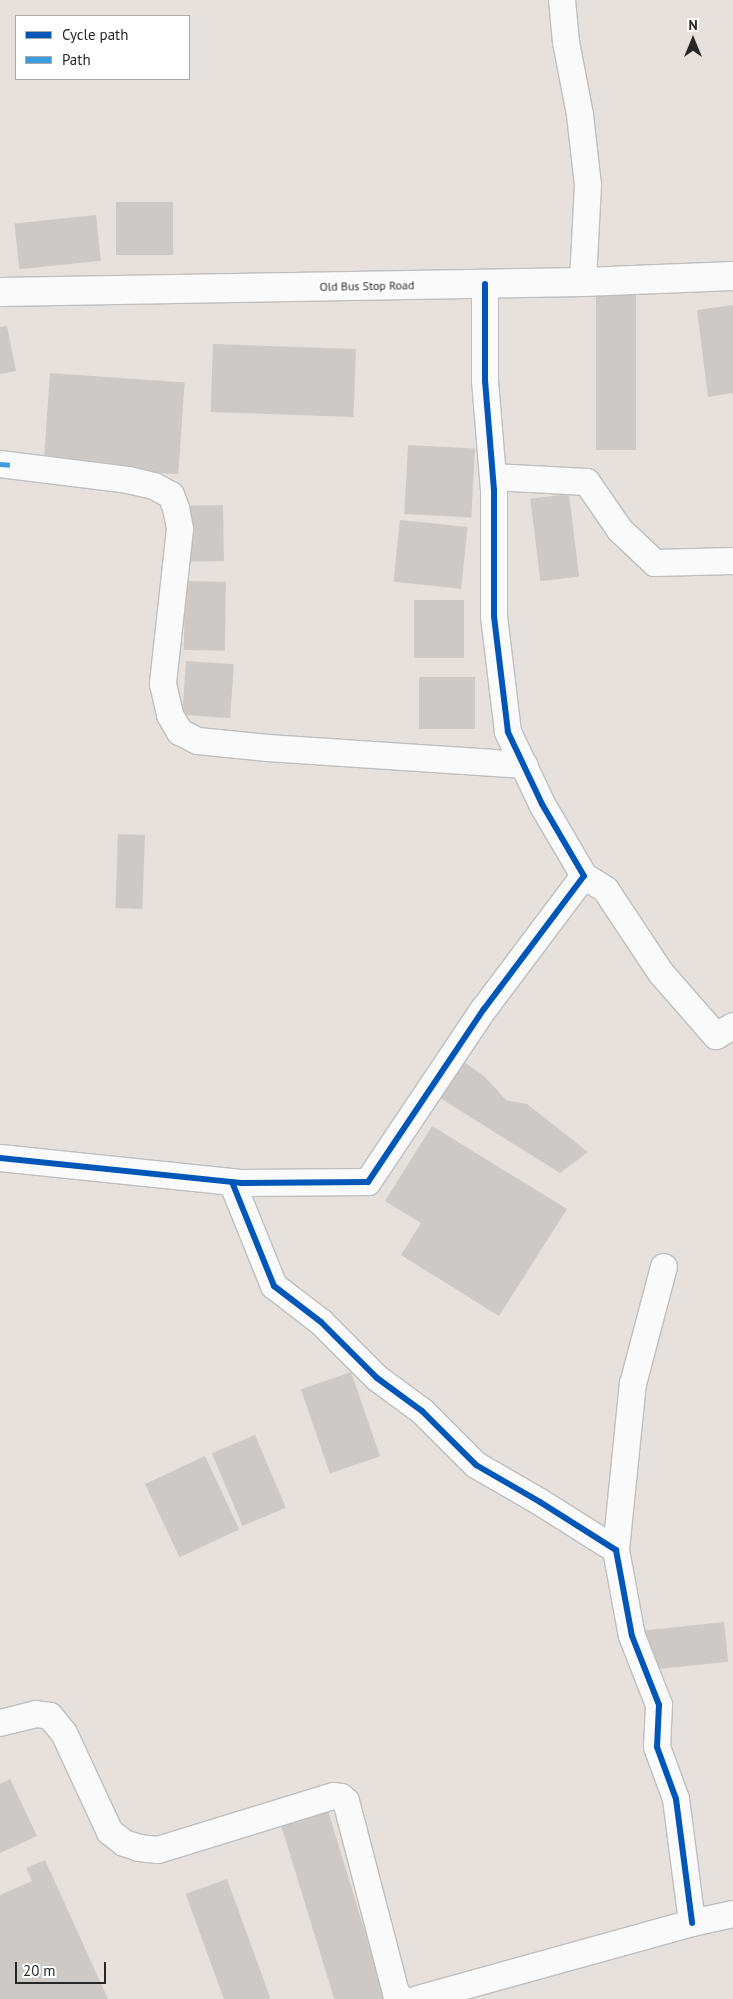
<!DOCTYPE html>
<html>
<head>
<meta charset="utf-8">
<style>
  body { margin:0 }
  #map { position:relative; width:733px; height:1999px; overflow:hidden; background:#e6e1dc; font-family:"PT Sans",sans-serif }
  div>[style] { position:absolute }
  .building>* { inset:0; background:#cdc9c6; transform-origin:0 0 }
  .roads { filter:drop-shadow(1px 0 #bfbebe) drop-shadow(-1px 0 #bfbebe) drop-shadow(0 1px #bfbebe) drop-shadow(0 -1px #bfbebe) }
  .minor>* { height:26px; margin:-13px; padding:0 13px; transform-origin:13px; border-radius:13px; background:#fbfafa }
  .tertiary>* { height:28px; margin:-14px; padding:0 14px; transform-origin:14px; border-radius:14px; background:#fbfafa }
  .quiet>* { height:5px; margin-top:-2.5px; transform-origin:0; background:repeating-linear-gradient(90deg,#3d9ce0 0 10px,transparent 0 15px) }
  .cycleway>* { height:6px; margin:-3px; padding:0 3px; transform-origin:3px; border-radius:3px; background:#0057b8 }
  span { translate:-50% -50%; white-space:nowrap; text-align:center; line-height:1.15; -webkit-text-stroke:4px #fff; paint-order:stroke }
  .street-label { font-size:12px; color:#272727 }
  .legend { position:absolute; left:15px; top:15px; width:175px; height:65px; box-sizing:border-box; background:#fff; border:1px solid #a9a9a9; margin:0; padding:6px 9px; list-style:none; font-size:15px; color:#272727 }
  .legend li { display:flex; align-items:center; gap:10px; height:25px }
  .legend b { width:25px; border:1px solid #a9a9a9 }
  .north { position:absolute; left:668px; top:15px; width:50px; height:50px; -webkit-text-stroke:4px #fff; paint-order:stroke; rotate:0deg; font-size:14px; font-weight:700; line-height:20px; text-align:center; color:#272727 }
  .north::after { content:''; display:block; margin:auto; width:18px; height:22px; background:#272727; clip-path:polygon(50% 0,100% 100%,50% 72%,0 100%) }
  .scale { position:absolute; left:15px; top:1962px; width:91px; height:22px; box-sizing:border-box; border:2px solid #272727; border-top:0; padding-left:6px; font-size:15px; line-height:18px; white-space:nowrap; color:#272727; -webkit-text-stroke:4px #fff; paint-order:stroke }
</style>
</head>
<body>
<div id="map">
  <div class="building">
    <div style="left:116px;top:202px;width:57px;height:53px"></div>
    <div style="left:96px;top:215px;width:46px;height:82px;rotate:84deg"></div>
    <div style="left:596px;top:289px;width:40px;height:161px"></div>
    <div style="clip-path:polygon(733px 305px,733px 393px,708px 397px,697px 310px)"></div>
    <div style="clip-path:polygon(7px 326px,16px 371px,0 374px,0 327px)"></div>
    <div style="left:213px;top:344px;width:143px;height:68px;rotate:2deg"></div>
    <div style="left:50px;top:373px;width:135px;height:92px;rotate:4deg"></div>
    <div style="left:408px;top:445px;width:67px;height:69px;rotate:3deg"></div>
    <div style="left:569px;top:494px;width:83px;height:39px;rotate:83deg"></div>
    <div style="left:223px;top:505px;width:56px;height:37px;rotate:89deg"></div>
    <div style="left:400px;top:520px;width:68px;height:62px;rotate:6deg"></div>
    <div style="left:185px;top:581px;width:41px;height:69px;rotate:1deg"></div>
    <div style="left:414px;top:600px;width:50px;height:58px"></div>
    <div style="left:186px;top:661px;width:48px;height:54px;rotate:4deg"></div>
    <div style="left:475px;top:677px;width:52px;height:56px;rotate:90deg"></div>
    <div style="left:118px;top:834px;width:27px;height:74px;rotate:2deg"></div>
    <div style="clip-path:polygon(456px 1056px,485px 1077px,506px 1100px,527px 1104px,588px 1152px,560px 1173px,432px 1093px)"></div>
    <div style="clip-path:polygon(432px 1126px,567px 1209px,499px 1316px,401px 1255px,421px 1223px,385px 1201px)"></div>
    <div style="left:351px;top:1372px;width:89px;height:53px;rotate:71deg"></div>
    <div style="left:255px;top:1435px;width:79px;height:47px;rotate:67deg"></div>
    <div style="left:205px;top:1456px;width:81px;height:66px;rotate:65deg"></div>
    <div style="left:724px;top:1622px;width:40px;height:81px;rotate:84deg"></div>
    <div style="clip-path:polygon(10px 1779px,37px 1836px,0 1853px,0 1784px)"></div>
    <div style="left:328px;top:1811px;width:196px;height:49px;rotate:73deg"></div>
    <div style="clip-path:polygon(45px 1860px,108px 1999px,0 1999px,0 1895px,32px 1881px,26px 1868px)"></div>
    <div style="left:227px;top:1879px;width:127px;height:44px;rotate:70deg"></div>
  </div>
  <div class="roads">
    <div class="minor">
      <div style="left:562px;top:0;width:42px;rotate:84.6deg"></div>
      <div style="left:566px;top:42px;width:74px;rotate:79.1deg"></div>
      <div style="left:580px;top:115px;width:70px;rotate:83.5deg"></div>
      <div style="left:588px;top:185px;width:97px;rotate:93deg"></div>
      <div style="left:0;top:464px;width:129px;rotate:7.1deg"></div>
      <div style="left:128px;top:480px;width:27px;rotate:13deg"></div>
      <div style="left:154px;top:486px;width:19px;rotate:28deg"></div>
      <div style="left:171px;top:495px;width:14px;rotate:69deg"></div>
      <div style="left:176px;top:508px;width:21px;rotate:79deg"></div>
      <div style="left:180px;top:529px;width:156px;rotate:96.3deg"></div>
      <div style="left:163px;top:684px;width:32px;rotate:77deg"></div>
      <div style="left:170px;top:715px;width:20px;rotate:60deg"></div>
      <div style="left:180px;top:732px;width:20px;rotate:27deg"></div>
      <div style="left:198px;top:741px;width:70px;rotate:5.7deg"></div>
      <div style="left:268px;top:748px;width:257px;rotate:3.8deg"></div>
      <div style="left:493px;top:477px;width:94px;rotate:3deg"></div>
      <div style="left:587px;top:482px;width:58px;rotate:55.5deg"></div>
      <div style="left:620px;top:530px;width:48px;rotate:43.3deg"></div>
      <div style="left:655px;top:563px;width:78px;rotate:-1.5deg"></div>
      <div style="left:584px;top:876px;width:26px;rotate:32deg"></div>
      <div style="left:606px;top:890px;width:100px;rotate:56.5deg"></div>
      <div style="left:661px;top:973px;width:84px;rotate:48.9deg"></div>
      <div style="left:716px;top:1036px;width:20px;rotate:-30deg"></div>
      <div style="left:0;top:1158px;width:242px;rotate:5.9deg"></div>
      <div style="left:241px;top:1183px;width:127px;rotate:-0.5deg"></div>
      <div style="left:368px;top:1182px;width:208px;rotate:-56.2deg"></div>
      <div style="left:484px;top:1009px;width:166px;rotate:-53.1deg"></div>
      <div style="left:584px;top:876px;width:83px;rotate:-120.3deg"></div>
      <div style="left:542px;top:804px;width:80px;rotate:-115.3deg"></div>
      <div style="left:508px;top:732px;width:117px;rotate:-96.9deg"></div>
      <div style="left:494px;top:616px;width:126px;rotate:-90deg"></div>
      <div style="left:494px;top:490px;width:109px;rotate:-94.7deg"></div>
      <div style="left:485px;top:381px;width:97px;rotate:-90deg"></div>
      <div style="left:232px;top:1182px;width:112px;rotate:68deg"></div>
      <div style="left:274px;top:1286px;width:59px;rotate:37.5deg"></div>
      <div style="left:321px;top:1322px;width:79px;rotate:45deg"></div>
      <div style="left:377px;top:1378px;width:56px;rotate:36.3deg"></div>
      <div style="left:422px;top:1411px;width:76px;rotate:45deg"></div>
      <div style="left:476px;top:1465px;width:74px;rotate:30deg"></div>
      <div style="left:540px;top:1502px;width:90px;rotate:32.3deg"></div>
      <div style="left:616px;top:1550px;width:87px;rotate:79.5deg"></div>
      <div style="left:632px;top:1636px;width:74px;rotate:68.6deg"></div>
      <div style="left:659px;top:1705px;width:42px;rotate:92.7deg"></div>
      <div style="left:657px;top:1747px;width:55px;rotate:69.9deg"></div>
      <div style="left:676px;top:1799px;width:125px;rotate:82.6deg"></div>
      <div style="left:616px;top:1550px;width:167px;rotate:-84.2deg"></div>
      <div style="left:633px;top:1384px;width:121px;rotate:-75.2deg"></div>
      <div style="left:0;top:1723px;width:37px;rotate:-14deg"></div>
      <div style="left:36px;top:1714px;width:14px;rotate:8deg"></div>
      <div style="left:50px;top:1716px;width:22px;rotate:51deg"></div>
      <div style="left:64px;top:1733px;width:109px;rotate:65.1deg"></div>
      <div style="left:110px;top:1832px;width:18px;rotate:38deg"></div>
      <div style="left:124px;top:1843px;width:16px;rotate:18deg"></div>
      <div style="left:139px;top:1848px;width:19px;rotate:6deg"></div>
      <div style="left:158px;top:1850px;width:183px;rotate:-17.1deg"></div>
      <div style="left:333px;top:1796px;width:8px;rotate:7deg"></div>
      <div style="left:341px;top:1797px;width:6px;rotate:39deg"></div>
      <div style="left:346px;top:1801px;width:198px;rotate:75.4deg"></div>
      <div style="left:396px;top:1993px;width:8px;rotate:45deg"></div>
      <div style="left:418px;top:1999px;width:284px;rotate:-15.5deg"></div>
      <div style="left:692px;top:1923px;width:42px;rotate:-12.4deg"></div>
    </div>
    <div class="tertiary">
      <div style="left:0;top:292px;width:583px;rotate:-0.98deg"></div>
      <div style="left:583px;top:282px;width:150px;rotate:-2.3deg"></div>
    </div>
  </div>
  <div class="quiet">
    <div style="left:0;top:464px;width:13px;rotate:4deg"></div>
  </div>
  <div class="cycleway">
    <div style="left:0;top:1158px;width:242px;rotate:5.9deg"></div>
    <div style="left:241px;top:1183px;width:127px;rotate:-0.5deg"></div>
    <div style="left:368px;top:1182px;width:208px;rotate:-56.2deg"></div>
    <div style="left:484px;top:1009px;width:166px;rotate:-53.1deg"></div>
    <div style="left:584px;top:876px;width:83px;rotate:-120.3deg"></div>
    <div style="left:542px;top:804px;width:80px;rotate:-115.3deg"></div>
    <div style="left:508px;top:732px;width:117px;rotate:-96.9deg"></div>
    <div style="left:494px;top:616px;width:126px;rotate:-90deg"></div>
    <div style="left:494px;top:490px;width:109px;rotate:-94.7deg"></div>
    <div style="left:485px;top:381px;width:97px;rotate:-90deg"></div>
    <div style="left:232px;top:1182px;width:112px;rotate:68deg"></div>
    <div style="left:274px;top:1286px;width:59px;rotate:37.5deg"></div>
    <div style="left:321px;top:1322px;width:79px;rotate:45deg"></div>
    <div style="left:377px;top:1378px;width:56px;rotate:36.3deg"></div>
    <div style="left:422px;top:1411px;width:76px;rotate:45deg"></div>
    <div style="left:476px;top:1465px;width:74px;rotate:30deg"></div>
    <div style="left:540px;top:1502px;width:90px;rotate:32.3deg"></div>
    <div style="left:616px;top:1550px;width:87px;rotate:79.5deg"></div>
    <div style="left:632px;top:1636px;width:74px;rotate:68.6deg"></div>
    <div style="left:659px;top:1705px;width:42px;rotate:92.7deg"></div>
    <div style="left:657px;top:1747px;width:55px;rotate:69.9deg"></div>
    <div style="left:676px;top:1799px;width:125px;rotate:82.6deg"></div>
  </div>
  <div class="street-label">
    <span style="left:367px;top:286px;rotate:-1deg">Old Bus Stop Road</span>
  </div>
  <ul class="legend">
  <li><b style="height:6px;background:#0057b8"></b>Cycle path</li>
  <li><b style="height:6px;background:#3d9ce0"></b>Path</li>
  </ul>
  <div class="north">N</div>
  <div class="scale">20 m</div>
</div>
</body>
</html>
